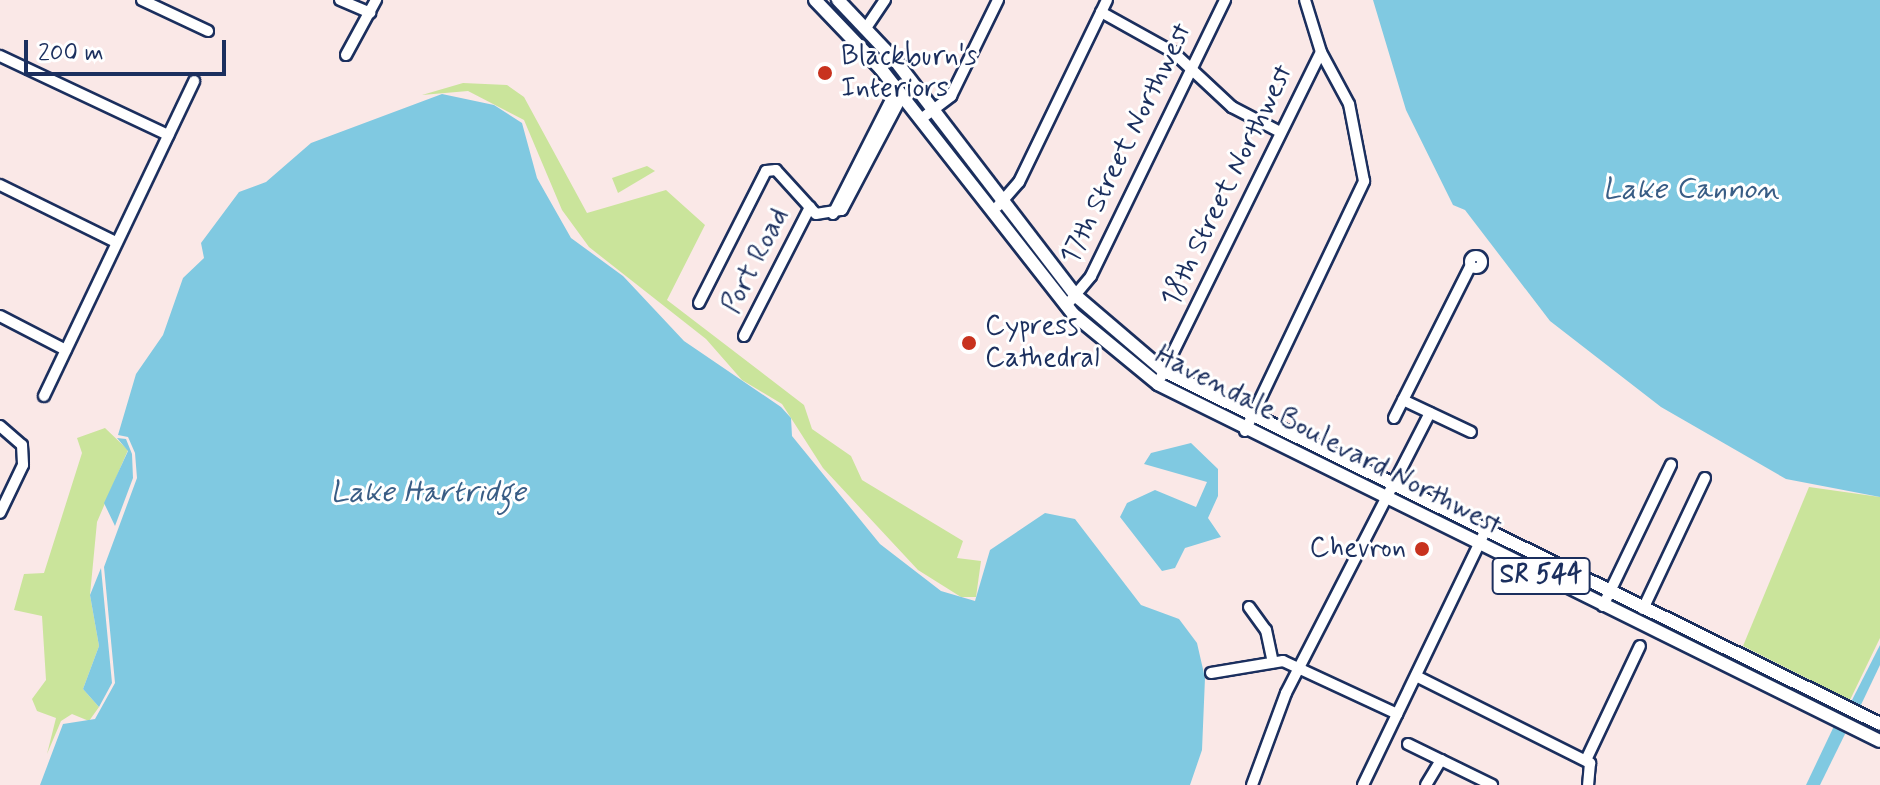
<!DOCTYPE html>
<html>
<head>
<meta charset="utf-8">
<style>
  body { margin:0 }
  #map { position:relative; width:1880px; height:785px; overflow:hidden; background:#fae8e7; font-family:Mynerve,sans-serif }
  div>[style] { position:absolute }
  .green>* { inset:0; background:#cae49b }
  .water>* { inset:0; background:#80c9e1 }
  .roads { filter:drop-shadow(2px 0 #1b2f5e) drop-shadow(-2px 0 #1b2f5e) drop-shadow(0 2px #1b2f5e) drop-shadow(0 -2px #1b2f5e) }
  .minor>* { height:10px; margin:-5px; padding:0 5px; transform-origin:5px; border-radius:5px; background:#fff }
  .minor>.ring { margin:-5px; padding:0; box-sizing:content-box; background:none; border:10px solid #fff; border-radius:50% }
  .major>* { height:12px; margin:-6px; padding:0 6px; transform-origin:6px; border-radius:6px; background:#fff }
  .dots>* { width:22px; height:22px; translate:-50% -50%; box-sizing:border-box; border:4px solid #fff; border-radius:50% }
  span { translate:-50% -50%; white-space:nowrap; text-align:center; line-height:1.15; -webkit-text-stroke:6px #fff; paint-order:stroke }
  .shield-label span { padding:2px 6px; background:#fff; border:2px solid; border-radius:6px; -webkit-text-stroke-width:0 }
  .shield-label { font-size:26px; color:#1b2f5e; font-weight:700 }
  .poi-label { font-size:28px; color:#1b2f5e }
  .left { translate:0 -50%; text-align:left }
  .right { translate:-100% -50%; text-align:right }
  .street-label { font-size:28px; color:#1b2f5e }
  .water-label { font-size:30px; color:#395d85; font-style:italic }
  .scale { position:absolute; left:24px; top:40px; width:202px; height:36px; box-sizing:border-box; border:4px solid #1b2f5e; border-top:0; padding-left:10px; font-size:24px; line-height:28px; white-space:nowrap; color:#1b2f5e; -webkit-text-stroke:6px #fff; paint-order:stroke }
</style>
</head>
<body>
<div id="map">
  <div class="green">
    <div style="clip-path:polygon(463px 83px,507px 85px,524px 97px,587px 213px,666px 190px,705px 225px,667px 300px,804px 405px,812px 429px,851px 456px,862px 480px,963px 541px,957px 558px,981px 561px,976px 597px,961px 597px,918px 570px,823px 468px,782px 404px,742px 380px,706px 339px,589px 247px,562px 210px,524px 120px,468px 91px,422px 95px)"></div>
    <div style="clip-path:polygon(647px 166px,655px 171px,618px 193px,612px 178px)"></div>
    <div style="clip-path:polygon(105px 428px,128px 450px,97px 522px,90px 595px,99px 646px,83px 689px,99px 707px,89px 721px,72px 714px,61px 721px,47px 754px,56px 718px,37px 711px,32px 699px,46px 680px,42px 616px,14px 610px,24px 574px,44px 573px,82px 453px,77px 438px)"></div>
    <div style="clip-path:polygon(1809px 487px,1880px 497px,1880px 638px,1850px 700px,1743px 646px)"></div>
  </div>
  <div class="water">
    <div style="clip-path:polygon(1373px 0,1880px 0,1880px 497px,1786px 479px,1661px 407px,1550px 321px,1465px 210px,1453px 205px,1406px 110px)"></div>
    <div style="clip-path:polygon(442px 94px,494px 105px,522px 123px,537px 178px,571px 238px,623px 276px,684px 341px,781px 407px,791px 418px,792px 436px,880px 544px,941px 591px,975px 601px,990px 550px,1045px 513px,1075px 519px,1141px 605px,1179px 619px,1197px 643px,1205px 678px,1202px 750px,1190px 785px,40px 785px,63px 724px,95px 719px,115px 683px,104px 567px,137px 478px,135px 453px,128px 437px,118px 435px,136px 374px,163px 335px,183px 278px,204px 258px,201px 243px,239px 192px,266px 182px,311px 143px)"></div>
    <div style="clip-path:polygon(117px 438px,126px 439px,132px 454px,133px 478px,115px 526px,104px 503px,128px 451px)"></div>
    <div style="clip-path:polygon(1191px 443px,1218px 469px,1218px 496px,1208px 518px,1221px 537px,1185px 548px,1175px 568px,1162px 571px,1120px 517px,1127px 503px,1155px 490px,1196px 507px,1207px 482px,1144px 464px,1151px 453px)"></div>
    <div style="clip-path:polygon(101px 568px,112px 683px,99px 707px,83px 689px,99px 646px,90px 595px)"></div>
    <div style="clip-path:polygon(1880px 645px,1880px 665px,1859px 709px,1850px 704px)"></div>
    <div style="clip-path:polygon(1835px 724px,1847px 730px,1820px 785px,1806px 785px)"></div>
  </div>
  <div class="roads">
    <div class="minor">
      <div style="left:142px;top:0;width:73px;rotate:25.2deg"></div>
      <div style="left:340px;top:0;width:33px;rotate:23deg"></div>
      <div style="left:1101px;top:12px;width:82px;rotate:29.1deg"></div>
      <div style="left:1173px;top:52px;width:81px;rotate:43deg"></div>
      <div style="left:1232px;top:107px;width:54px;rotate:27.5deg"></div>
      <div style="left:866px;top:28px;width:34px;rotate:-56deg"></div>
      <div style="left:346px;top:55px;width:63px;rotate:-61.4deg"></div>
      <div style="left:0;top:56px;width:186px;rotate:25.2deg"></div>
      <div style="left:921px;top:119px;width:38px;rotate:-37deg"></div>
      <div style="left:951px;top:96px;width:107px;rotate:-63.9deg"></div>
      <div style="left:0;top:185px;width:129px;rotate:26.2deg"></div>
      <div style="left:998px;top:206px;width:32px;rotate:-49deg"></div>
      <div style="left:1019px;top:182px;width:202px;rotate:-64.2deg"></div>
      <div style="left:833px;top:214px;width:141px;rotate:-63.1deg"></div>
      <div class="ring" style="left:1470px;top:256px;width:2px;height:2px"></div>
      <div style="left:699px;top:303px;width:148px;rotate:-63.1deg"></div>
      <div style="left:766px;top:171px;width:10px;rotate:-6deg"></div>
      <div style="left:776px;top:170px;width:59px;rotate:47.7deg"></div>
      <div style="left:816px;top:214px;width:26px;rotate:-9deg"></div>
      <div style="left:842px;top:210px;width:129px;rotate:-62.2deg"></div>
      <div style="left:1066px;top:306px;width:39px;rotate:-50deg"></div>
      <div style="left:1091px;top:276px;width:307px;rotate:-64.1deg"></div>
      <div style="left:0;top:316px;width:74px;rotate:27.3deg"></div>
      <div style="left:744px;top:336px;width:145px;rotate:-62.9deg"></div>
      <div style="left:1161px;top:377px;width:362px;rotate:-63.8deg"></div>
      <div style="left:44px;top:396px;width:349px;rotate:-64.5deg"></div>
      <div style="left:1403px;top:400px;width:75px;rotate:25.2deg"></div>
      <div style="left:1394px;top:418px;width:171px;rotate:-63.3deg"></div>
      <div style="left:0;top:426px;width:29px;rotate:41deg"></div>
      <div style="left:22px;top:445px;width:20px;rotate:87deg"></div>
      <div style="left:23px;top:465px;width:53px;rotate:115.6deg"></div>
      <div style="left:1245px;top:431px;width:277px;rotate:-64.5deg"></div>
      <div style="left:1364px;top:181px;width:78px;rotate:-101deg"></div>
      <div style="left:1349px;top:104px;width:59px;rotate:-118.3deg"></div>
      <div style="left:1321px;top:52px;width:54px;rotate:-107.1deg"></div>
      <div style="left:1603px;top:606px;width:157px;rotate:-64.3deg"></div>
      <div style="left:1249px;top:607px;width:29px;rotate:54deg"></div>
      <div style="left:1266px;top:630px;width:33px;rotate:78deg"></div>
      <div style="left:1643px;top:609px;width:145px;rotate:-64.7deg"></div>
      <div style="left:1211px;top:673px;width:73px;rotate:-9.5deg"></div>
      <div style="left:1283px;top:661px;width:126px;rotate:24.9deg"></div>
      <div style="left:1416px;top:676px;width:195px;rotate:26.6deg"></div>
      <div style="left:1590px;top:763px;width:22px;rotate:95deg"></div>
      <div style="left:1408px;top:744px;width:37px;rotate:26deg"></div>
      <div style="left:1441px;top:760px;width:29px;rotate:121deg"></div>
      <div style="left:1441px;top:760px;width:57px;rotate:26.1deg"></div>
      <div style="left:1586px;top:760px;width:126px;rotate:-64.7deg"></div>
      <div style="left:1252px;top:785px;width:98px;rotate:-69.7deg"></div>
      <div style="left:1286px;top:693px;width:315px;rotate:-62.8deg"></div>
      <div style="left:1363px;top:785px;width:281px;rotate:-64.3deg"></div>
    </div>
    <div class="major">
      <div style="left:815px;top:0;width:95px;rotate:46.3deg"></div>
      <div style="left:881px;top:69px;width:311px;rotate:51.9deg"></div>
      <div style="left:1073px;top:314px;width:110px;rotate:39.5deg"></div>
      <div style="left:1158px;top:384px;width:805px;rotate:26.31deg"></div>
      <div style="left:838px;top:0;width:83px;rotate:46.5deg"></div>
      <div style="left:895px;top:60px;width:296px;rotate:52.5deg"></div>
      <div style="left:1075px;top:295px;width:117px;rotate:40.5deg"></div>
      <div style="left:1164px;top:371px;width:798px;rotate:26.24deg"></div>
    </div>
  </div>
  <div class="dots">
    <div style="left:825px;top:73px;background:#c8321e"></div>
    <div style="left:969px;top:343px;background:#c8321e"></div>
    <div style="left:1422px;top:549px;background:#c8321e"></div>
  </div>
  <div class="shield-label">
    <span style="left:1541px;top:576px">SR 544</span>
  </div>
  <div class="poi-label">
    <span class="left" style="left:841px;top:73px">Blackburn's<br>Interiors</span>
    <span class="left" style="left:985px;top:343px">Cypress<br>Cathedral</span>
    <span class="right" style="left:1406px;top:549px">Chevron</span>
  </div>
  <div class="street-label">
    <span style="left:1127px;top:144px;rotate:-64deg">17th Street Northwest</span>
    <span style="left:1228px;top:186px;rotate:-64deg">18th Street Northwest</span>
    <span style="left:756px;top:261px;rotate:-63deg">Port Road</span>
    <span style="left:1328px;top:441px;rotate:27deg">Havendale Boulevard Northwest</span>
  </div>
  <div class="water-label">
    <span style="left:1691px;top:190px">Lake Cannon</span>
    <span style="left:428px;top:493px">Lake Hartridge</span>
  </div>
  <div class="scale">200 m</div>
</div>
</body>
</html>
